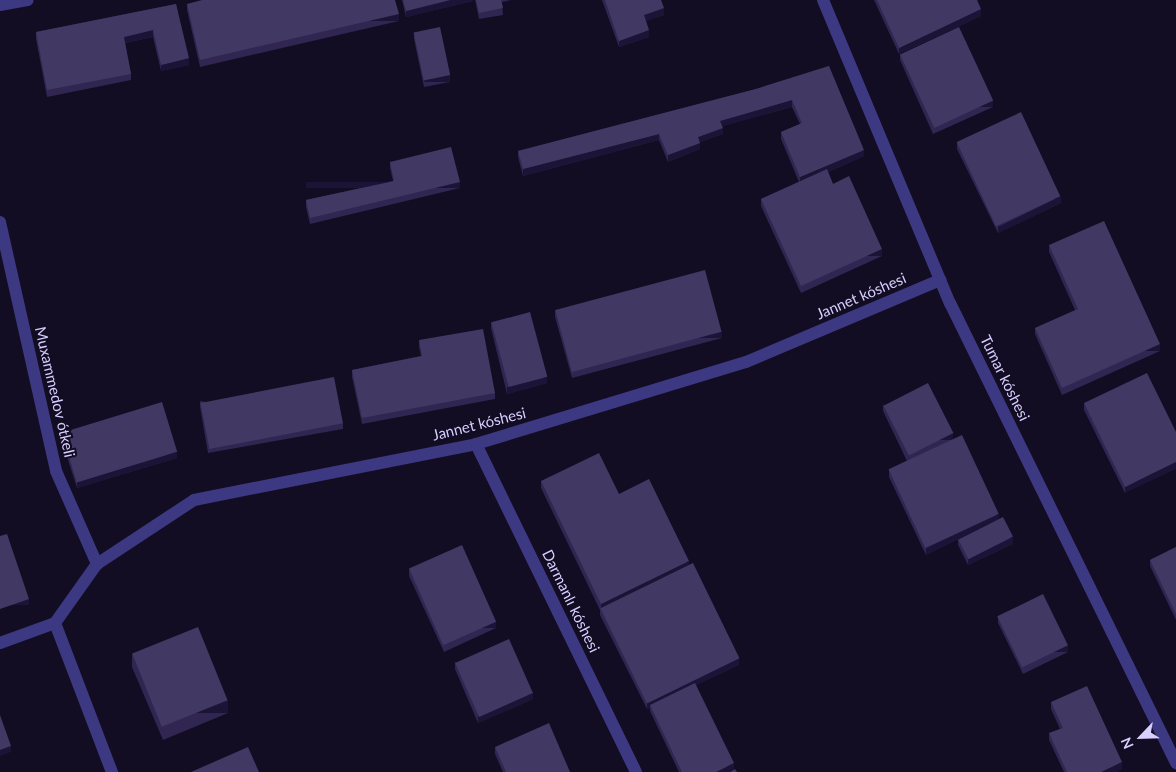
<!DOCTYPE html>
<html>
<head>
<meta charset="utf-8">
<style>
  body { margin:0 }
  #map { position:relative; width:1176px; height:772px; overflow:hidden; background:#120d22; font-family:Lato,sans-serif }
  div>[style] { position:absolute }
  .minor>* { height:12px; margin:-6px; padding:0 6px; transform-origin:6px; border-radius:6px; background:#3d3882 }
  .wall>* { inset:0; background:#302651 }
  .shaded-wall>* { inset:0; background:#1c1436; transform-origin:0 0 }
  .building>* { inset:0; background:#413864; transform-origin:0 0 }
  span { translate:-50% -50%; white-space:nowrap; text-align:center; line-height:1.15; -webkit-text-stroke:4px #120d22; paint-order:stroke }
  .street-label { font-size:15px; color:#d6cfff }
  .north { position:absolute; left:1116px; top:712px; width:50px; height:50px; -webkit-text-stroke:4px #120d22; paint-order:stroke; rotate:246deg; font-size:14px; font-weight:700; line-height:20px; text-align:center; color:#d6cfff }
  .north::after { content:''; display:block; margin:auto; width:18px; height:22px; background:#d6cfff; clip-path:polygon(50% 0,100% 100%,50% 72%,0 100%) }
</style>
</head>
<body>
<div id="map">
  <div class="minor">
    <div style="left:823px;top:0;width:329px;rotate:67.3deg"></div>
    <div style="left:950px;top:303px;width:513px;rotate:63.83deg"></div>
    <div style="left:0;top:5px;width:28px;rotate:-10deg"></div>
    <div style="left:0;top:222px;width:255px;rotate:77.3deg"></div>
    <div style="left:56px;top:471px;width:102px;rotate:66.2deg"></div>
    <div style="left:476px;top:444px;width:365px;rotate:64deg"></div>
    <div style="left:55px;top:623px;width:72px;rotate:-54.6deg"></div>
    <div style="left:97px;top:564px;width:116px;rotate:-33.4deg"></div>
    <div style="left:194px;top:500px;width:288px;rotate:-11.2deg"></div>
    <div style="left:476px;top:444px;width:282px;rotate:-16.9deg"></div>
    <div style="left:746px;top:362px;width:211px;rotate:-22.9deg"></div>
    <div style="left:55px;top:623px;width:160px;rotate:69.1deg"></div>
    <div style="left:0;top:643px;width:59px;rotate:-20deg"></div>
  </div>
  <div class="wall">
    <div style="clip-path:polygon(402px 0,473px 0,473px 1px,406px 17px)"></div>
    <div style="clip-path:polygon(475px 0,511px 0,502px 2px,503px 15px,479px 19px)"></div>
    <div style="clip-path:polygon(602px 0,661px 0,664px 15px,646px 21px,649px 37px,619px 47px)"></div>
    <div style="clip-path:polygon(874px 0,977px 0,981px 16px,899px 54px)"></div>
    <div style="clip-path:polygon(176px 4px,189px 65px,161px 71px,153px 37px,125px 43px,131px 74px,131px 80px,47px 97px,36px 39px,36px 32px)"></div>
    <div style="clip-path:polygon(187px 4px,399px 21px,200px 67px,187px 10px)"></div>
    <div style="clip-path:polygon(414px 33px,450px 82px,424px 87px,414px 39px)"></div>
    <div style="clip-path:polygon(900px 54px,993px 107px,933px 134px,900px 60px)"></div>
    <div style="clip-path:polygon(829px 66px,864px 156px,828px 172px,833px 184px,882px 256px,801px 293px,761px 206px,761px 199px,799px 182px,781px 139px,781px 132px,800px 124px,792px 107px,722px 126px,723px 134px,700px 142px,700px 149px,668px 162px,659px 140px,523px 176px,518px 157px,518px 151px,756px 89px)"></div>
    <div style="clip-path:polygon(957px 143px,1061px 203px,998px 233px,957px 149px)"></div>
    <div style="clip-path:polygon(390px 162px,460px 188px,310px 224px,306px 207px,306px 200px,393px 181px,390px 168px)"></div>
    <div style="clip-path:polygon(1049px 245px,1160px 351px,1062px 395px,1035px 334px,1035px 328px,1075px 310px,1049px 252px)"></div>
    <div style="clip-path:polygon(555px 310px,722px 338px,572px 378px,555px 317px)"></div>
    <div style="clip-path:polygon(491px 322px,547px 383px,507px 394px,491px 328px)"></div>
    <div style="clip-path:polygon(419px 340px,495px 393px,495px 399px,362px 424px,352px 377px,352px 370px,421px 356px,419px 347px)"></div>
    <div style="clip-path:polygon(200px 401px,343px 423px,343px 429px,208px 453px,200px 407px)"></div>
    <div style="clip-path:polygon(1084px 403px,1176px 432px,1125px 493px,1084px 410px)"></div>
    <div style="clip-path:polygon(883px 405px,953px 440px,1013px 544px,968px 565px,958px 545px,958px 539px,926px 555px,889px 477px,889px 470px,907px 461px,883px 411px)"></div>
    <div style="clip-path:polygon(61px 431px,177px 458px,77px 488px,61px 438px)"></div>
    <div style="clip-path:polygon(541px 481px,619px 494px,689px 565px,739px 665px,696px 685px,729px 772px,679px 772px,650px 711px,650px 708px,647px 709px,600px 615px,600px 610px,541px 488px)"></div>
    <div style="clip-path:polygon(1176px 547px,1176px 620px,1150px 566px,1150px 560px)"></div>
    <div style="clip-path:polygon(409px 569px,496px 628px,444px 652px,409px 576px)"></div>
    <div style="clip-path:polygon(998px 617px,1068px 652px,1023px 674px,998px 623px)"></div>
    <div style="clip-path:polygon(132px 654px,228px 713px,163px 740px,132px 667px)"></div>
    <div style="clip-path:polygon(455px 662px,533px 699px,478px 723px,455px 669px)"></div>
    <div style="clip-path:polygon(1051px 702px,1122px 769px,1115px 772px,1064px 772px,1049px 740px,1049px 733px,1060px 729px,1051px 709px)"></div>
    <div style="clip-path:polygon(495px 747px,570px 772px,503px 772px,495px 754px)"></div>
  </div>
  <div class="shaded-wall">
    <div style="clip-path:polygon(450px 0,473px 0,473px 1px,406px 17px,406px 11px)"></div>
    <div style="clip-path:polygon(664px 8px,664px 15px,644px 22px,644px 15px)"></div>
    <div style="clip-path:polygon(981px 9px,981px 16px,899px 54px,899px 48px)"></div>
    <div style="left:399px;top:14px;width:7px;height:204px;rotate:90deg"></div>
    <div style="clip-path:polygon(153px 30px,153px 37px,124px 43px,124px 37px)"></div>
    <div style="clip-path:polygon(649px 30px,649px 37px,619px 47px,619px 41px)"></div>
    <div style="clip-path:polygon(189px 58px,189px 65px,161px 71px,161px 65px)"></div>
    <div style="left:450px;top:75px;width:7px;height:26px;rotate:90deg"></div>
    <div style="clip-path:polygon(792px 100px,792px 107px,720px 127px,720px 121px)"></div>
    <div style="left:993px;top:100px;width:7px;height:66px;rotate:90deg"></div>
    <div style="clip-path:polygon(723px 128px,723px 134px,698px 143px,698px 137px)"></div>
    <div style="clip-path:polygon(659px 134px,659px 140px,523px 176px,523px 169px)"></div>
    <div style="clip-path:polygon(700px 143px,700px 149px,668px 162px,668px 155px)"></div>
    <div style="clip-path:polygon(864px 150px,864px 156px,800px 184px,800px 177px)"></div>
    <div style="left:460px;top:182px;width:6px;height:154px;rotate:90deg"></div>
    <div style="clip-path:polygon(1061px 196px,1061px 203px,998px 233px,998px 227px)"></div>
    <div style="left:882px;top:249px;width:7px;height:89px;rotate:90deg"></div>
    <div style="left:722px;top:332px;width:6px;height:155px;rotate:90deg"></div>
    <div style="left:1160px;top:344px;width:7px;height:107px;rotate:90deg"></div>
    <div style="clip-path:polygon(547px 377px,547px 383px,507px 394px,507px 387px)"></div>
    <div style="left:953px;top:433px;width:7px;height:50px;rotate:90deg"></div>
    <div style="clip-path:polygon(177px 452px,177px 458px,77px 488px,77px 481px)"></div>
    <div style="clip-path:polygon(1176px 462px,1176px 469px,1125px 493px,1125px 487px)"></div>
    <div style="clip-path:polygon(999px 514px,999px 520px,926px 555px,926px 548px)"></div>
    <div style="clip-path:polygon(1013px 537px,1013px 544px,968px 565px,968px 559px)"></div>
    <div style="clip-path:polygon(689px 561px,689px 567px,601px 609px,601px 604px)"></div>
    <div style="left:29px;top:599px;width:6px;height:31px;rotate:90deg"></div>
    <div style="left:496px;top:622px;width:6px;height:57px;rotate:90deg"></div>
    <div style="left:1068px;top:645px;width:7px;height:50px;rotate:90deg"></div>
    <div style="clip-path:polygon(739px 658px,739px 665px,651px 707px,650px 705px,650px 708px,647px 709px,647px 703px)"></div>
    <div style="clip-path:polygon(533px 693px,533px 699px,478px 723px,478px 716px)"></div>
    <div style="left:228px;top:700px;width:13px;height:70px;rotate:90deg"></div>
    <div style="clip-path:polygon(11px 746px,11px 752px,0 756px,0 750px)"></div>
    <div style="clip-path:polygon(1122px 762px,1122px 769px,1115px 772px,1101px 772px)"></div>
    <div style="clip-path:polygon(734px 763px,734px 769px,729px 772px,716px 772px)"></div>
  </div>
  <div class="building">
    <div style="clip-path:polygon(202px 0,395px 0,399px 14px,200px 60px,187px 4px)"></div>
    <div style="clip-path:polygon(403px 0,450px 0,406px 11px)"></div>
    <div style="clip-path:polygon(476px 0,501px 0,503px 8px,479px 13px)"></div>
    <div style="clip-path:polygon(605px 0,661px 0,664px 8px,644px 15px,649px 30px,619px 41px)"></div>
    <div style="clip-path:polygon(877px 0,977px 0,981px 9px,899px 48px)"></div>
    <div style="clip-path:polygon(176px 4px,189px 58px,161px 65px,153px 30px,124px 37px,131px 74px,47px 90px,36px 32px)"></div>
    <div style="left:440px;top:27px;width:49px;height:27px;rotate:78deg"></div>
    <div style="left:959px;top:27px;width:81px;height:65px;rotate:65deg"></div>
    <div style="clip-path:polygon(829px 66px,864px 150px,800px 177px,781px 132px,802px 123px,792px 100px,720px 121px,723px 128px,698px 137px,700px 143px,668px 155px,659px 134px,523px 169px,518px 151px,756px 89px)"></div>
    <div style="left:1021px;top:112px;width:93px;height:71px;rotate:65deg"></div>
    <div style="clip-path:polygon(451px 147px,460px 182px,310px 218px,306px 200px,394px 181px,390px 162px)"></div>
    <div style="clip-path:polygon(827px 169px,833px 184px,849px 176px,882px 249px,801px 286px,761px 199px)"></div>
    <div style="clip-path:polygon(1104px 221px,1160px 344px,1062px 388px,1035px 328px,1078px 309px,1049px 245px)"></div>
    <div style="left:705px;top:270px;width:64px;height:155px;rotate:75deg"></div>
    <div style="left:530px;top:312px;width:67px;height:40px;rotate:75deg"></div>
    <div style="clip-path:polygon(483px 329px,495px 393px,362px 418px,352px 370px,422px 356px,419px 340px)"></div>
    <div style="clip-path:polygon(1147px 373px,1176px 432px,1176px 462px,1125px 487px,1084px 403px)"></div>
    <div style="left:334px;top:377px;width:47px;height:136px;rotate:79deg"></div>
    <div style="left:928px;top:383px;width:56px;height:50px;rotate:63deg"></div>
    <div style="left:162px;top:402px;width:52px;height:105px;rotate:73deg"></div>
    <div style="left:962px;top:435px;width:87px;height:81px;rotate:65deg"></div>
    <div style="clip-path:polygon(599px 453px,619px 494px,649px 479px,689px 561px,601px 604px,541px 481px)"></div>
    <div style="left:1003px;top:517px;width:22px;height:50px;rotate:63deg"></div>
    <div style="clip-path:polygon(7px 534px,29px 599px,0 609px,0 536px)"></div>
    <div style="left:462px;top:545px;width:84px;height:58px;rotate:66deg"></div>
    <div style="clip-path:polygon(1176px 547px,1176px 614px,1150px 560px)"></div>
    <div style="left:693px;top:563px;width:106px;height:103px;rotate:64deg"></div>
    <div style="left:1043px;top:594px;width:57px;height:51px;rotate:64deg"></div>
    <div style="left:198px;top:627px;width:79px;height:71px;rotate:68deg"></div>
    <div style="left:509px;top:639px;width:59px;height:59px;rotate:66deg"></div>
    <div style="clip-path:polygon(695px 683px,734px 763px,716px 772px,682px 772px,650px 705px)"></div>
    <div style="clip-path:polygon(1087px 686px,1122px 762px,1101px 772px,1067px 772px,1049px 733px,1063px 728px,1051px 702px)"></div>
    <div style="clip-path:polygon(0 715px,11px 746px,0 750px)"></div>
    <div style="clip-path:polygon(549px 723px,570px 772px,506px 772px,495px 747px)"></div>
    <div style="clip-path:polygon(248px 747px,259px 772px,191px 772px)"></div>
    <div style="clip-path:polygon(735px 769px,737px 772px,730px 772px)"></div>
  </div>
  <div class="street-label">
    <span style="left:861px;top:296px;rotate:-23deg">Jannet kóshesi</span>
    <span style="left:1005px;top:378px;rotate:64deg">Tumar kóshesi</span>
    <span style="left:55px;top:392px;rotate:77deg">Muxammedov ótkeli</span>
    <span style="left:479px;top:424px;rotate:-14deg">Jannet kóshesi</span>
    <span style="left:571px;top:601px;rotate:64deg">Darmanlı kóshesi</span>
  </div>
  <div class="north">N</div>
</div>
</body>
</html>
